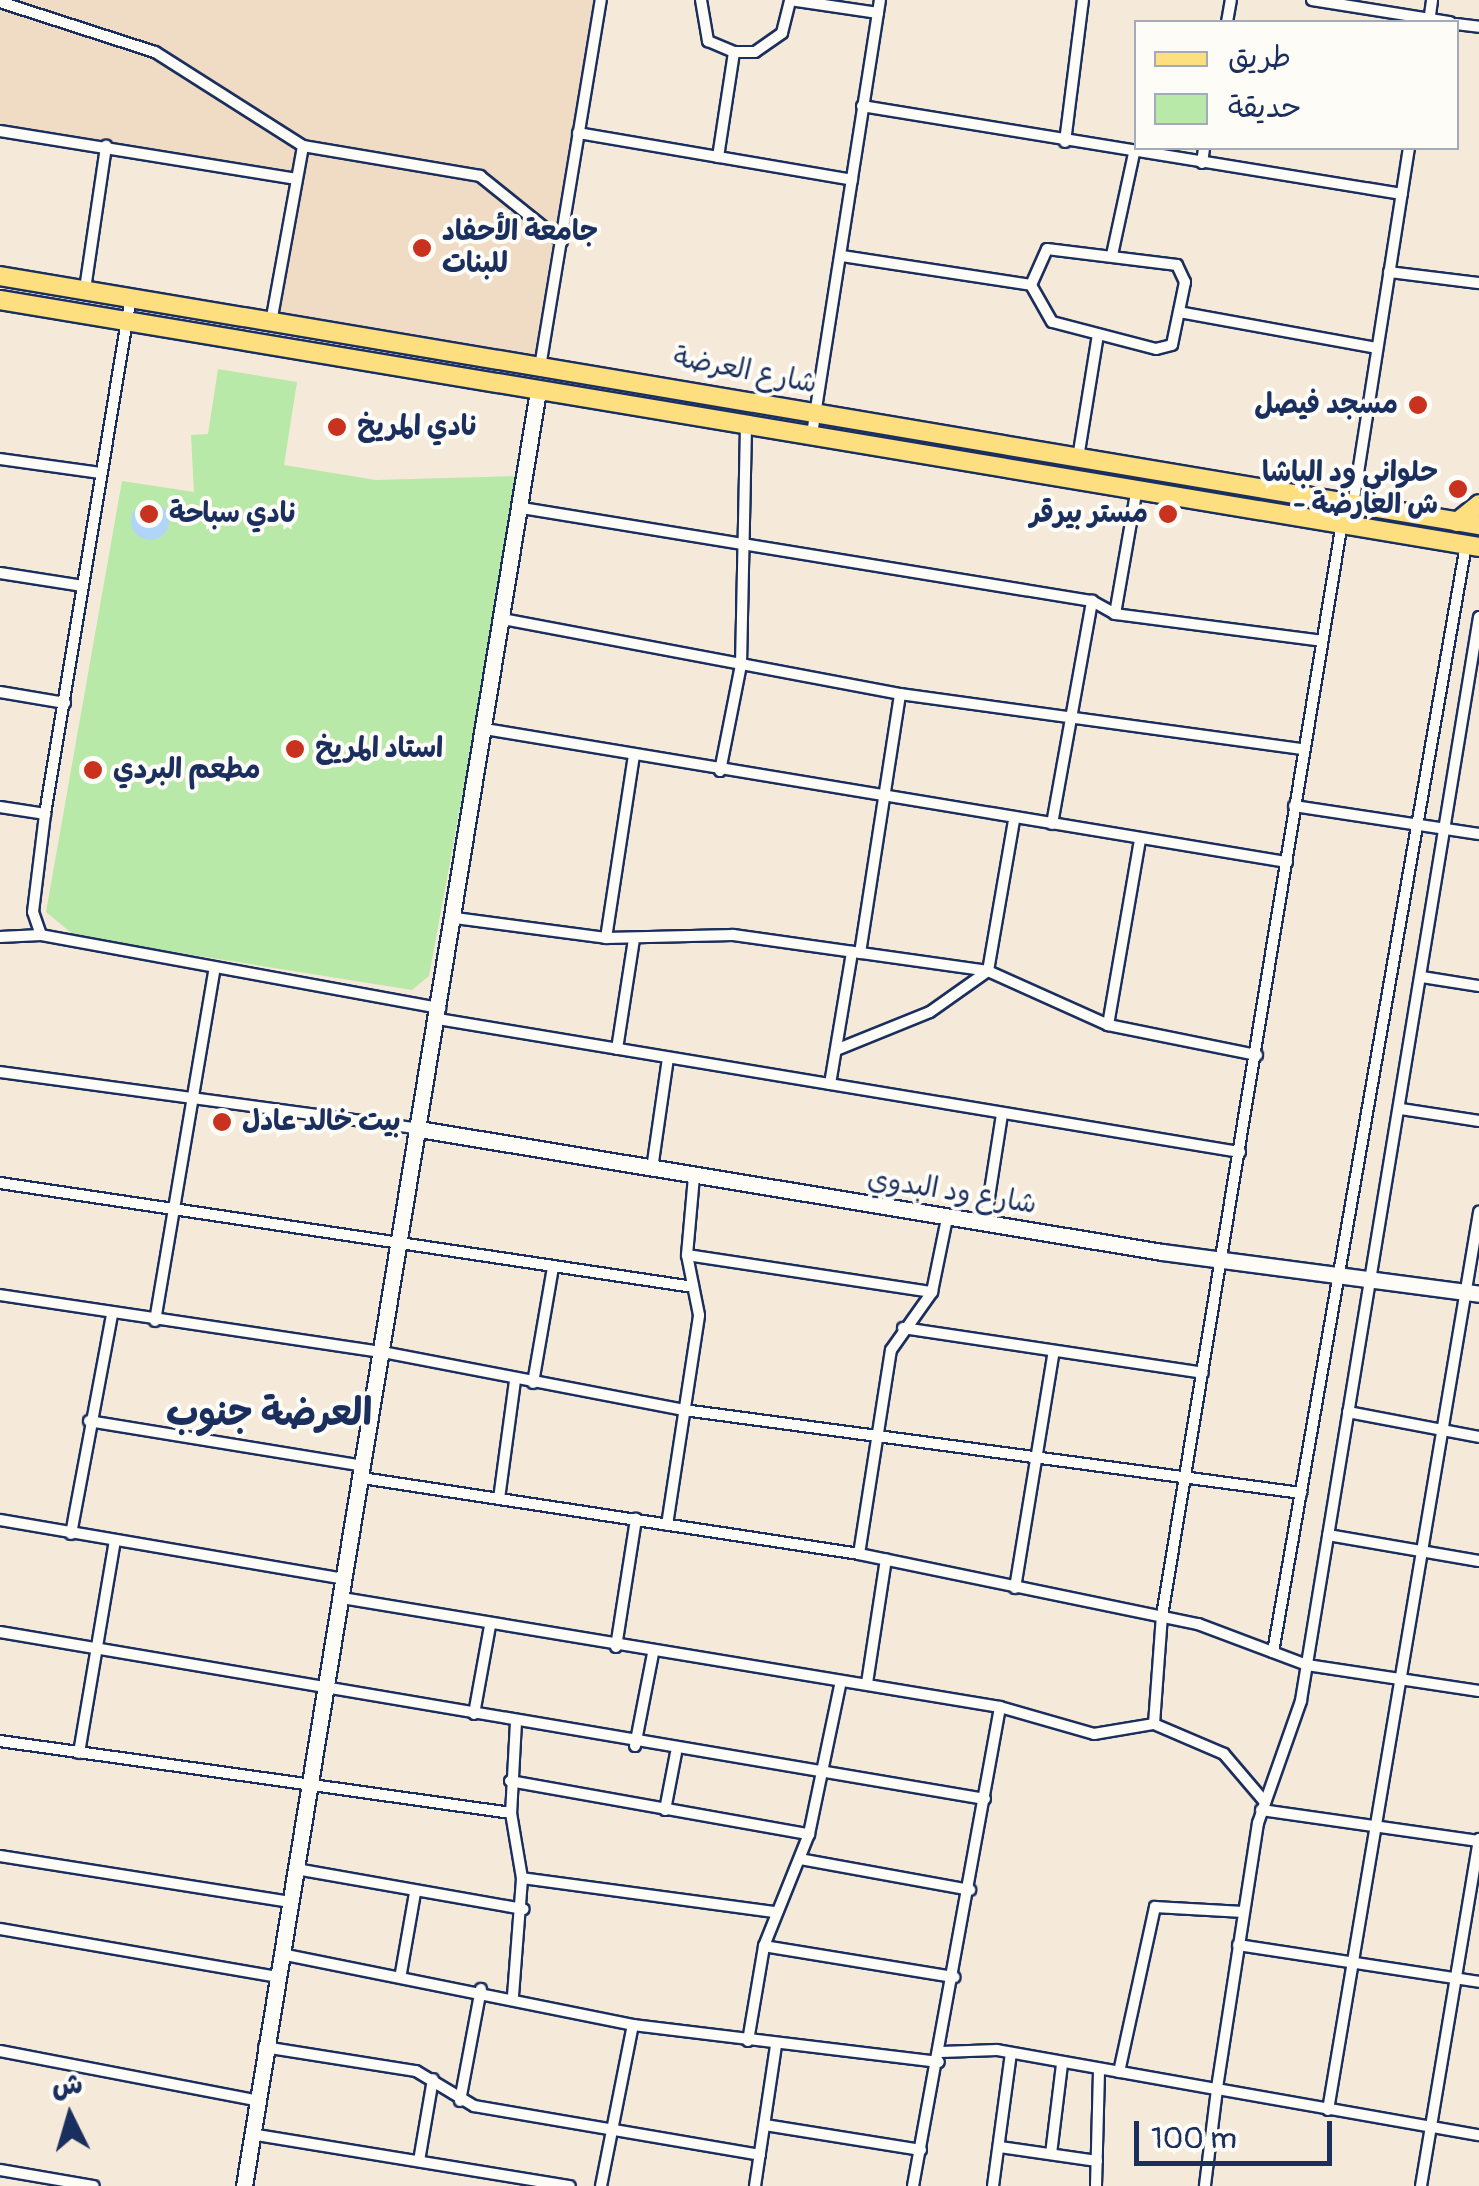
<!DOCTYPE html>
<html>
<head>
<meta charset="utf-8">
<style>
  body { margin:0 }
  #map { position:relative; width:1479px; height:2186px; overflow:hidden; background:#f5e9d9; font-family:Pangolin,"Playpen Sans Arabic",sans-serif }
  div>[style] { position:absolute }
  .built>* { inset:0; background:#f0dcc4 }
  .green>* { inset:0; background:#b8e9a9 }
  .water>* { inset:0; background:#b0d5f9 }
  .round { border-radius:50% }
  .roads { filter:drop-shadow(2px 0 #1b2f5e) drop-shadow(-2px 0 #1b2f5e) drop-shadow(0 2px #1b2f5e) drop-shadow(0 -2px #1b2f5e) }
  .street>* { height:10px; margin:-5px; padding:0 5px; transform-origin:5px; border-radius:5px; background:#fdfcf7 }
  .secondary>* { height:15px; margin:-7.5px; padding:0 7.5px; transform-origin:7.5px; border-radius:7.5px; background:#fdfcf7 }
  .primary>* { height:18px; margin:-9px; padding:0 9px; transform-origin:9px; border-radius:9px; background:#fddf80 }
  .dots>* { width:28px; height:28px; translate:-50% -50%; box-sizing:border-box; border:5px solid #fdfcf7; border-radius:50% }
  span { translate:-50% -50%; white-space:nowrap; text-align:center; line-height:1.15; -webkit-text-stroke:8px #fdfcf7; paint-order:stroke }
  .poi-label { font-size:28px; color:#1b2f5e; font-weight:700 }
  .left { translate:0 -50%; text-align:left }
  .right { translate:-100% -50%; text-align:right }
  .street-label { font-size:28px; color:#1b2f5e }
  .district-label { font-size:38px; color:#1b2f5e; font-weight:700 }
  .legend { position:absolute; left:1134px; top:20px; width:325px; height:130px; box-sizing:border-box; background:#fdfcf7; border:2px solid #a3aaba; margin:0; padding:12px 18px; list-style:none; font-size:30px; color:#1b2f5e }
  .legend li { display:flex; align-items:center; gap:20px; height:50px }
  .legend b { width:50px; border:2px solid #a3aaba }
  .north { position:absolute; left:20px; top:2066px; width:100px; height:100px; -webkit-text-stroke:8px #fdfcf7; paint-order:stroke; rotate:355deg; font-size:28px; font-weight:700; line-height:40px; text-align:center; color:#1b2f5e }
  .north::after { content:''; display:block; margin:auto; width:35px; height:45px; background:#1b2f5e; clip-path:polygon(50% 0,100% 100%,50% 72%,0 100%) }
  .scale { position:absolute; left:1134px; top:2121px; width:198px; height:45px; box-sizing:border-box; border:5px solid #1b2f5e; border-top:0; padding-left:12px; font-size:30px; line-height:35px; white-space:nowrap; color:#1b2f5e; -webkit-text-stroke:8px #fdfcf7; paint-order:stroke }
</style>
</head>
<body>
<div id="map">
  <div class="built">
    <div style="clip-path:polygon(0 0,602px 0,541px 361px,272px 317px,295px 179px,0 131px)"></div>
  </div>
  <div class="green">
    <div style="clip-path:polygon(218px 369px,297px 382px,284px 465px,376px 480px,521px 476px,429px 976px,412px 990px,75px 936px,46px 912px,122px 481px,194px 492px,191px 435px,208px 434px)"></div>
  </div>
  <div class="water">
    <div class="round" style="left:131px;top:502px;width:38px;height:38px"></div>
  </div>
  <div class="roads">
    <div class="street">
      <div style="left:701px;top:0;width:42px;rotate:80.3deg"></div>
      <div style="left:708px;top:41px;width:28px;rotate:23deg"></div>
      <div style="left:734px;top:52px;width:21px"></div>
      <div style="left:755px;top:52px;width:33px;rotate:-35deg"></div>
      <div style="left:782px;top:33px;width:34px;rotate:-76deg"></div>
      <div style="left:790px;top:0;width:89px;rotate:8.4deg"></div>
      <div style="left:1312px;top:0;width:140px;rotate:9.1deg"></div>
      <div style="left:0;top:2px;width:163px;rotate:17.9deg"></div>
      <div style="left:155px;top:52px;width:175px;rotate:32.4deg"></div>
      <div style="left:303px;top:146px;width:180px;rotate:9.6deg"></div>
      <div style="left:480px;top:176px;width:105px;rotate:38.8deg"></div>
      <div style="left:1227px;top:22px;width:22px;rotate:-80deg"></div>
      <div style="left:1429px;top:22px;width:22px;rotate:-82deg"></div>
      <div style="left:1456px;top:24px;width:23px;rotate:7deg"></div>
      <div style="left:862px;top:106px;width:547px;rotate:9.26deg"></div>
      <div style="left:0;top:131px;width:299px;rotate:9.2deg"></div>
      <div style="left:578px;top:133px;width:278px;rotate:9.7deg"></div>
      <div style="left:1065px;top:142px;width:143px;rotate:-82.8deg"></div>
      <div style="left:718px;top:157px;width:106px;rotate:-81.3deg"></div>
      <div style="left:1202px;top:163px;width:15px;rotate:-82deg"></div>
      <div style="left:1047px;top:249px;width:131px;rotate:7deg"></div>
      <div style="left:1177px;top:265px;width:19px;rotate:65deg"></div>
      <div style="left:1185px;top:282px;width:64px;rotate:101.7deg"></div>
      <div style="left:1172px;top:345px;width:16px;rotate:166deg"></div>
      <div style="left:1156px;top:349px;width:107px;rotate:-165.4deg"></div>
      <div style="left:1052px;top:322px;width:43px;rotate:-119.6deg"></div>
      <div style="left:1031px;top:285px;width:39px;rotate:-66deg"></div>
      <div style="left:1112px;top:255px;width:104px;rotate:-77.8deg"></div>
      <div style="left:842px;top:256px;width:191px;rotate:8.7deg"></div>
      <div style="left:1389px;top:272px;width:91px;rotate:7deg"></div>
      <div style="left:85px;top:289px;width:145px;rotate:-81.6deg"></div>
      <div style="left:1179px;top:312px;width:201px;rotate:10.3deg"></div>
      <div style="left:272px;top:317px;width:174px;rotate:-79.7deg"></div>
      <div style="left:541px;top:361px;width:366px;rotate:-80.6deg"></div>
      <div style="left:812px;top:434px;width:439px;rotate:-81.1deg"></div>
      <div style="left:1078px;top:458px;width:125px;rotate:-80.8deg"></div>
      <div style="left:0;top:459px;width:102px;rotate:7.9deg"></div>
      <div style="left:1353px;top:505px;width:361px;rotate:-81.1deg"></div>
      <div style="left:522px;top:508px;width:578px;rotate:9.27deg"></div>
      <div style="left:1092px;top:601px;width:26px;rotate:29deg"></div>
      <div style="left:1115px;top:614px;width:209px;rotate:7.4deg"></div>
      <div style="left:0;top:573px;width:84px;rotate:8.9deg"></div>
      <div style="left:1115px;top:614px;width:128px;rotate:-80.1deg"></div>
      <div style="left:1479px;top:617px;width:1099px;rotate:99.33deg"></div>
      <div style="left:1301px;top:1701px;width:129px;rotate:109.4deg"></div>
      <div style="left:1258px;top:1823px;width:269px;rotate:98.8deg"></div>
      <div style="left:1217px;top:2089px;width:266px;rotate:10deg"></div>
      <div style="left:503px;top:619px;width:404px;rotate:10.7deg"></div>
      <div style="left:900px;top:694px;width:408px;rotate:7.8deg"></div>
      <div style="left:0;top:692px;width:66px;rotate:9.6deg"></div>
      <div style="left:485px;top:729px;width:813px;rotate:9.42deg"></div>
      <div style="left:720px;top:771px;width:108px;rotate:-78.8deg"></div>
      <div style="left:741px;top:665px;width:242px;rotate:-88.8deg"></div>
      <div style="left:1294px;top:806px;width:187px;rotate:8.6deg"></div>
      <div style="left:0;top:807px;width:46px;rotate:8.8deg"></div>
      <div style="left:1052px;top:824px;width:227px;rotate:-79.8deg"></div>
      <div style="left:455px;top:918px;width:152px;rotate:7.5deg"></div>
      <div style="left:606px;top:938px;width:127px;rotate:-1.4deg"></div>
      <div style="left:733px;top:935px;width:258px;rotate:8deg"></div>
      <div style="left:988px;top:971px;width:132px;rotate:24.2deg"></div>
      <div style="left:1108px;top:1025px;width:152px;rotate:11.4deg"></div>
      <div style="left:41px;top:935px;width:24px;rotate:-109deg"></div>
      <div style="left:33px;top:912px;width:99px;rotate:-83deg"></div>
      <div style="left:45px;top:814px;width:524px;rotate:-80.56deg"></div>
      <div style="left:0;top:937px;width:41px;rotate:-2.8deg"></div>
      <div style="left:41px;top:935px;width:406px;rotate:10.4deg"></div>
      <div style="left:606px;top:938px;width:184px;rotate:-81.3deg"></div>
      <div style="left:860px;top:953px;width:262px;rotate:-81.2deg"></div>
      <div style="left:1422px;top:977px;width:58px;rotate:9deg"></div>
      <div style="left:438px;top:1019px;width:813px;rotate:9.42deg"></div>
      <div style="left:1108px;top:1025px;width:189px;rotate:-80.2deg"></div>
      <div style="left:617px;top:1049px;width:111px;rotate:-81.2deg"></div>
      <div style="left:836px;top:1050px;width:101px;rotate:-22deg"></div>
      <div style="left:930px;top:1012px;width:71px;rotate:-35.3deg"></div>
      <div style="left:988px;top:971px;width:152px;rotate:-80.2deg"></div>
      <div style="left:0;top:1072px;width:423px;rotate:7.7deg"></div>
      <div style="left:830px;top:1084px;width:134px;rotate:-80.5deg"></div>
      <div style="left:1401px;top:1109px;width:79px;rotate:8.7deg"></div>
      <div style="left:652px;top:1169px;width:112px;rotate:-81.8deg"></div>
      <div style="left:0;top:1183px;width:701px;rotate:8.53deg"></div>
      <div style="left:985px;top:1223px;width:110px;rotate:-81.1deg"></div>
      <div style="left:687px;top:1255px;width:248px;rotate:8.6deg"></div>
      <div style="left:0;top:1295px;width:387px;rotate:8.5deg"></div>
      <div style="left:383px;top:1352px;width:307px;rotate:10.9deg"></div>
      <div style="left:684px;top:1410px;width:623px;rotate:7.66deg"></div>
      <div style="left:155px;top:1321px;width:355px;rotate:-80.4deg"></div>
      <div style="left:903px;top:1328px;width:303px;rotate:8.5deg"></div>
      <div style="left:533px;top:1383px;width:118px;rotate:-80.2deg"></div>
      <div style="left:1348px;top:1412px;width:133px;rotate:10.8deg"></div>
      <div style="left:89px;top:1421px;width:279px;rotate:9.3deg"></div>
      <div style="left:362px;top:1478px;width:503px;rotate:8.69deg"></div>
      <div style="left:859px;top:1554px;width:346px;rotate:11.7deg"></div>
      <div style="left:1198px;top:1624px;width:116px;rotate:20.6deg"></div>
      <div style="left:1307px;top:1665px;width:174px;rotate:8.6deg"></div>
      <div style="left:499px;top:1499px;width:119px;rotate:-82.3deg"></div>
      <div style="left:0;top:1520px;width:350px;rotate:9.7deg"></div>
      <div style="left:667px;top:1525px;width:212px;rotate:-81.3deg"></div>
      <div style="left:699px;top:1315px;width:61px;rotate:-101.3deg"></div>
      <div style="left:687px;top:1255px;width:79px;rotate:-84.9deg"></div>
      <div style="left:71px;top:1534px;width:224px;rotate:-79.4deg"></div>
      <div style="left:1328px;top:1535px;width:153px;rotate:9.8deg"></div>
      <div style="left:859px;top:1554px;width:206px;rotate:-81.1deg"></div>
      <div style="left:891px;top:1350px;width:71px;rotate:-54.7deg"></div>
      <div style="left:932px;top:1292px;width:76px;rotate:-78.5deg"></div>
      <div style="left:1015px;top:1588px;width:240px;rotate:-80.7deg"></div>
      <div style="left:342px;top:1598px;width:667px;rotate:9.41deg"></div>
      <div style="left:1000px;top:1707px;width:98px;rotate:16deg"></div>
      <div style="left:1094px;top:1734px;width:61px;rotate:-9.5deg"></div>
      <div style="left:1154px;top:1724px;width:76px;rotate:23.2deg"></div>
      <div style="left:1224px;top:1754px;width:62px;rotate:49.6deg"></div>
      <div style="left:0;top:1632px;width:999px;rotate:9.62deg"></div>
      <div style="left:616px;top:1647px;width:130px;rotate:-81.1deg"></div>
      <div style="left:1273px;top:1652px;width:1124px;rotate:-80.11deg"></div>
      <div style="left:867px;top:1683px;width:125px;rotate:-81.3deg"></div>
      <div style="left:474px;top:1714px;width:89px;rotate:-79.7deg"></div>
      <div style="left:516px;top:1722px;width:91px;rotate:93.1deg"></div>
      <div style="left:511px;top:1813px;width:66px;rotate:80.4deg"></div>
      <div style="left:1154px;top:1724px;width:108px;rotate:-85.8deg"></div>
      <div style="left:1162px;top:1616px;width:1108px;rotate:-80.65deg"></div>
      <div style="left:0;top:1741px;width:516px;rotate:8.02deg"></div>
      <div style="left:635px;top:1746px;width:95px;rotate:-79deg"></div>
      <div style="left:79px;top:1753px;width:215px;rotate:-80.4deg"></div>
      <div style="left:510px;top:1781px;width:304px;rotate:10.1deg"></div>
      <div style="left:665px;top:1810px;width:58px;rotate:-79.1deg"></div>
      <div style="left:1261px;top:1810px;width:220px;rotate:8.1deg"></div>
      <div style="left:0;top:1856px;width:294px;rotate:9deg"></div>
      <div style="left:800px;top:1859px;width:173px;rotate:10.3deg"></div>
      <div style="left:296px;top:1869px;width:231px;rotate:10deg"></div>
      <div style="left:0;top:1929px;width:282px;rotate:9.8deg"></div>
      <div style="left:1238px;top:1945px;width:244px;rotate:8.7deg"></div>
      <div style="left:764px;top:1946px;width:193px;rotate:9.3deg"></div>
      <div style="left:281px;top:1954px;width:359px;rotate:11.4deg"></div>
      <div style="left:633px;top:2025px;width:308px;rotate:6.9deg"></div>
      <div style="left:401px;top:1973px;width:81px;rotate:-80.1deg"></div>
      <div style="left:513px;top:1996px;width:118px;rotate:-85.6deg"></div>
      <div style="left:522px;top:1878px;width:253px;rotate:7.7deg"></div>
      <div style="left:748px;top:2041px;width:96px;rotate:-80.4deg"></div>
      <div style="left:764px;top:1946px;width:121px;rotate:-68.1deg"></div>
      <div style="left:809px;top:1834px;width:152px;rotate:-78.2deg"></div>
      <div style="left:264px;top:2047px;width:154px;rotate:9deg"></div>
      <div style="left:416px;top:2071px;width:68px;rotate:31.1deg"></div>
      <div style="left:474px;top:2106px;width:290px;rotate:9.7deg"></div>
      <div style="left:0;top:2051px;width:260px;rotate:10.9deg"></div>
      <div style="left:941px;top:2052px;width:56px;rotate:-2deg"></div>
      <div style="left:997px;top:2050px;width:223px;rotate:10.1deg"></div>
      <div style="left:1217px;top:2089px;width:98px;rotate:97.1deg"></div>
      <div style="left:1119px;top:2072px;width:169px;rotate:-77.7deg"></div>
      <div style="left:1155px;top:1907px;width:88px;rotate:3.3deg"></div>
      <div style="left:460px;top:2101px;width:114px;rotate:-79.4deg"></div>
      <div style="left:1328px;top:2110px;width:911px;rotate:-80.45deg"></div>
      <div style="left:765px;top:2125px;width:158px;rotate:9.1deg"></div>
      <div style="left:251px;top:2134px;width:323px;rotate:9.3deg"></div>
      <div style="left:1000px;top:2147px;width:98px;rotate:8.2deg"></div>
      <div style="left:1051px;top:2154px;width:91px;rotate:-83deg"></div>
      <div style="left:419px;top:2161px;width:83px;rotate:-80.3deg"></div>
      <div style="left:0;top:2170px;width:95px;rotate:9.7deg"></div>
      <div style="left:601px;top:2186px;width:164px;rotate:-78.8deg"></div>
      <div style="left:755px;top:2186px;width:143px;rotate:-81.5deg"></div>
      <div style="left:913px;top:2186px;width:487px;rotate:-79.7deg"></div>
      <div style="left:993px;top:2186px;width:134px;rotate:-82.3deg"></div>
      <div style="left:1096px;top:2186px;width:116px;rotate:-88.5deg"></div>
      <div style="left:1421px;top:2186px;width:352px;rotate:-80.5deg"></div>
    </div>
    <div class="secondary">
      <div style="left:419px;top:1129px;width:753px;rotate:9.4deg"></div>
      <div style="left:1162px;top:1252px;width:320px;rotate:7.5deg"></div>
      <div style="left:244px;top:2186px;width:1820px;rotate:-80.7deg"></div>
    </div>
    <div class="primary">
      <div style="left:0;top:276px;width:1500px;rotate:9.56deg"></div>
      <div style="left:0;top:300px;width:1499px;rotate:9.48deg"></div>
      <div style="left:1457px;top:522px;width:28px;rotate:-39deg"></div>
    </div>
  </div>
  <div class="dots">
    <div style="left:422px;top:248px;background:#c8321e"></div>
    <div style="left:1418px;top:405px;background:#c8321e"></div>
    <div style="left:337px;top:427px;background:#c8321e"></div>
    <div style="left:1458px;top:489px;background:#c8321e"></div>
    <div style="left:149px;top:514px;background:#c8321e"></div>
    <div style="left:1168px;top:514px;background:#c8321e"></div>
    <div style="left:295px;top:749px;background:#c8321e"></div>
    <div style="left:93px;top:770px;background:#c8321e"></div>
    <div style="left:222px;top:1122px;background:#c8321e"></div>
  </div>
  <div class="poi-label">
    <span class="left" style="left:442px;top:248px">جامعة الأحفاد<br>للبنات</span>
    <span class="right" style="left:1398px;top:405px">مسجد فيصل</span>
    <span class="left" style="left:357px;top:427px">نادي المريخ</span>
    <span class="right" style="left:1438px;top:489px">حلواني ود الباشا<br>- ش العارضة</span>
    <span class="left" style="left:169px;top:514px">نادي سباحة</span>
    <span class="right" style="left:1148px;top:514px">مستر بيرقر</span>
    <span class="left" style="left:315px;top:749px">استاد المريخ</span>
    <span class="left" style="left:113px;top:770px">مطعم البردي</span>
    <span class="left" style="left:242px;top:1122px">بيت خالد عادل</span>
  </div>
  <div class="street-label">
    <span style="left:745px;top:371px;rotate:11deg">شارع العرضة</span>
    <span style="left:952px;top:1192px;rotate:9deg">شارع ود البدوي</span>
  </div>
  <div class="district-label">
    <span style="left:269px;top:1414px">العرضة جنوب</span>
  </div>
  <ul class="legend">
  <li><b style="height:12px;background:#fddf80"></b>طريق</li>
  <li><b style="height:28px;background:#b8e9a9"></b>حديقة</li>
  </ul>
  <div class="north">ش</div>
  <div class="scale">100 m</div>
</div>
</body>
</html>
